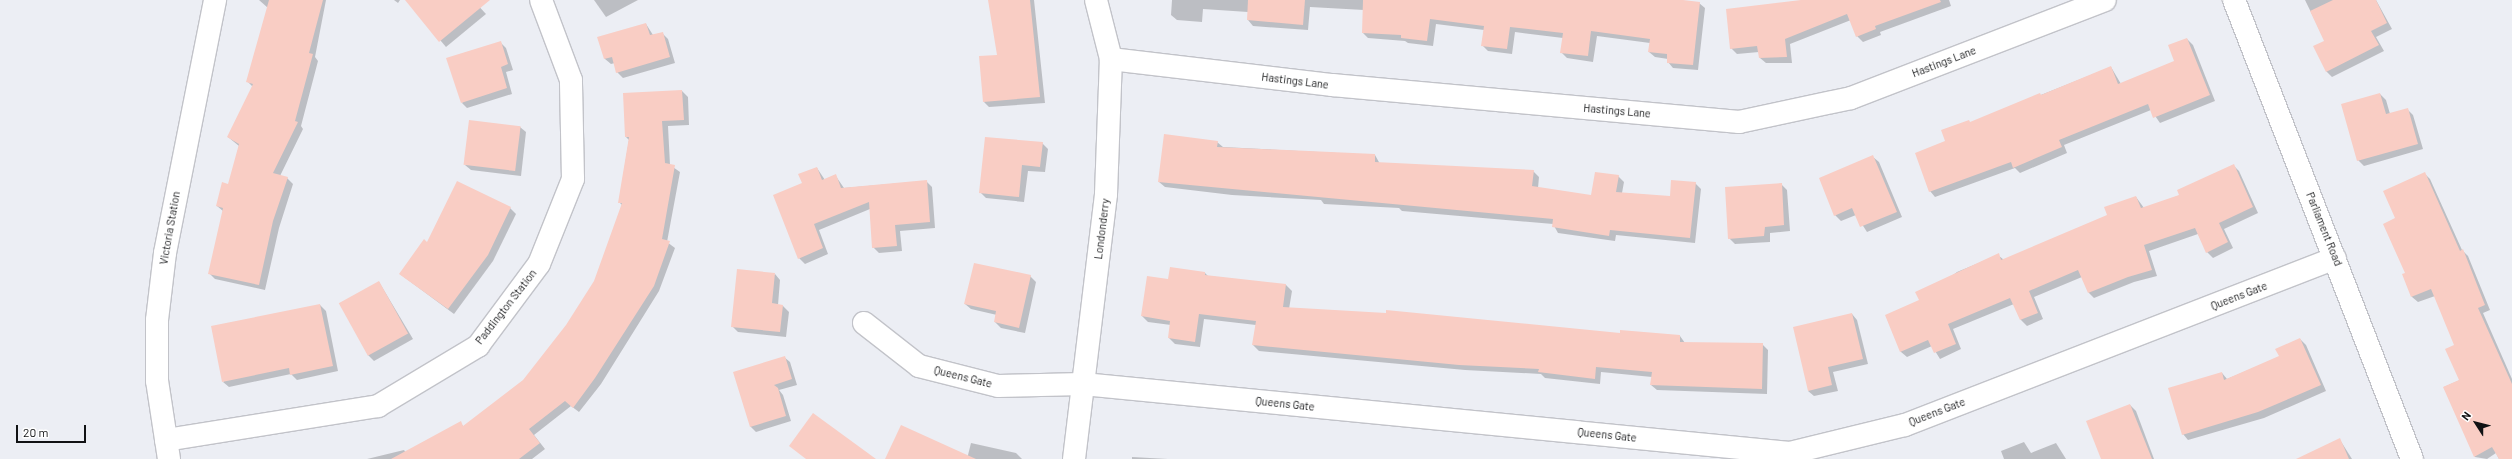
<!DOCTYPE html>
<html>
<head>
<meta charset="utf-8">
<style>
  body { margin:0 }
  #map { position:relative; width:2512px; height:459px; overflow:hidden; background:#eceef4; font-family:Barlow,sans-serif }
  div>[style] { position:absolute }
  .shadow>* { inset:0; background:#0003 }
  .building>* { inset:0; background:#f9cdc4; transform-origin:0 0 }
  .roads { filter:drop-shadow(1px 0 #c2c3c9) drop-shadow(-1px 0 #c2c3c9) drop-shadow(0 1px #c2c3c9) drop-shadow(0 -1px #c2c3c9) }
  .street>* { height:22px; margin:-11px; padding:0 11px; transform-origin:11px; border-radius:11px; background:#fff }
  span { translate:-50% -50%; white-space:nowrap; text-align:center; line-height:1.15; -webkit-text-stroke:3px #fff; paint-order:stroke }
  .street-label { font-size:11px; color:#111214 }
  .north { position:absolute; left:2456px; top:403px; width:40px; height:40px; -webkit-text-stroke:3px #fff; paint-order:stroke; rotate:306deg; font-size:11px; font-weight:700; line-height:16px; text-align:center; color:#111214 }
  .north::after { content:''; display:block; margin:auto; width:14px; height:18px; background:#111214; clip-path:polygon(50% 0,100% 100%,50% 72%,0 100%) }
  .scale { position:absolute; left:16px; top:425px; width:70px; height:18px; box-sizing:border-box; border:2px solid #111214; border-top:0; padding-left:5px; font-size:12px; line-height:14px; white-space:nowrap; color:#111214; -webkit-text-stroke:3px #fff; paint-order:stroke }
</style>
</head>
<body>
<div id="map">
  <div class="shadow">
    <div style="clip-path:polygon(259px 0,326px 0,315px 57px,318px 61px,301px 126px,303px 129px,280px 176px,287px 178px,293px 184px,279px 228px,265px 290px,215px 279px,210px 274px,223px 211px,217px 206px,229px 186px,239px 146px,228px 137px,253px 87px,248px 82px,268px 8px)"></div>
    <div style="clip-path:polygon(394px 0,400px 0,398px 3px)"></div>
    <div style="clip-path:polygon(406px 0,473px 0,486px 14px,446px 47px)"></div>
    <div style="clip-path:polygon(594px 0,638px 0,606px 17px)"></div>
    <div style="clip-path:polygon(989px 0,1034px 0,1045px 103px,989px 107px,984px 102px,998px 56px)"></div>
    <div style="clip-path:polygon(1172px 0,1674px 0,1699px 3px,1705px 8px,1698px 70px,1673px 68px,1668px 62px,1668px 59px,1655px 57px,1649px 52px,1650px 43px,1597px 36px,1593px 62px,1567px 58px,1561px 52px,1563px 38px,1515px 32px,1512px 54px,1488px 51px,1482px 45px,1484px 30px,1436px 24px,1433px 46px,1408px 43px,1405px 41px,1368px 38px,1363px 33px,1364px 10px,1310px 7px,1308px 30px,1253px 26px,1248px 20px,1248px 12px,1203px 9px,1202px 22px,1177px 20px,1171px 15px)"></div>
    <div style="clip-path:polygon(1802px 0,1949px 0,1951px 6px,1880px 32px,1881px 35px,1863px 42px,1857px 36px,1851px 20px,1790px 44px,1792px 63px,1766px 63px,1760px 58px,1759px 52px,1737px 54px,1731px 48px)"></div>
    <div style="clip-path:polygon(2305px 0,2376px 0,2392px 29px,2376px 37px,2384px 51px,2332px 77px,2326px 71px,2325px 41px)"></div>
    <div style="clip-path:polygon(646px 24px,653px 35px,662px 33px,668px 39px,675px 63px,623px 78px,617px 72px,615px 63px,611px 64px,605px 59px,599px 38px)"></div>
    <div style="clip-path:polygon(2187px 39px,2193px 45px,2215px 101px,2160px 123px,2151px 110px,2064px 145px,2067px 153px,2020px 173px,2015px 168px,1935px 197px,1930px 191px,1947px 142px,1971px 123px,2111px 67px,2121px 84px,2176px 61px)"></div>
    <div style="clip-path:polygon(500px 42px,506px 48px,513px 70px,506px 72px,512px 94px,467px 108px,462px 103px)"></div>
    <div style="clip-path:polygon(682px 91px,688px 97px,689px 125px,668px 126px,670px 165px,680px 172px,667px 242px,675px 248px,659px 291px,601px 384px,579px 412px,571px 406px,534px 435px,545px 449px,532px 459px,432px 459px,460px 423px,464px 427px,524px 381px,567px 325px,595px 282px,622px 205px,619px 202px,629px 140px,626px 137px)"></div>
    <div style="clip-path:polygon(2380px 94px,2386px 100px,2390px 114px,2407px 109px,2413px 115px,2423px 149px,2364px 166px,2358px 160px)"></div>
    <div style="clip-path:polygon(520px 127px,526px 132px,521px 176px,471px 170px,465px 165px)"></div>
    <div style="clip-path:polygon(1217px 142px,1223px 147px,1375px 155px,1380px 164px,1533px 171px,1539px 177px,1538px 188px,1592px 196px,1618px 176px,1624px 182px,1622px 193px,1671px 197px,1695px 183px,1701px 189px,1695px 243px,1616px 235px,1615px 241px,1558px 233px,1553px 224px,1402px 211px,1399px 208px,1324px 204px,1321px 200px,1232px 195px,1165px 187px,1159px 182px)"></div>
    <div style="clip-path:polygon(1042px 143px,1048px 149px,1045px 172px,1028px 171px,1024px 202px,986px 198px,980px 192px)"></div>
    <div style="clip-path:polygon(1873px 157px,1879px 162px,1902px 217px,1867px 232px,1856px 215px,1841px 221px,1835px 215px)"></div>
    <div style="clip-path:polygon(2233px 165px,2239px 171px,2258px 213px,2224px 229px,2233px 248px,2213px 258px,2207px 252px,2198px 234px,2149px 251px,2157px 276px,2134px 282px,2094px 298px,2089px 293px,2082px 277px,2034px 297px,2043px 319px,2027px 326px,2021px 320px,2014px 304px,1953px 329px,1961px 349px,1940px 359px,1932px 346px,1907px 357px,1901px 352px,1886px 316px,1920px 301px,1957px 272px,1998px 255px,2004px 260px,2108px 216px,2136px 197px,2144px 208px,2181px 195px)"></div>
    <div style="clip-path:polygon(817px 168px,825px 180px,835px 175px,844px 188px,926px 181px,932px 187px,935px 228px,900px 231px,902px 251px,879px 253px,873px 247px,870px 209px,819px 230px,828px 254px,805px 264px,799px 258px,803px 184px)"></div>
    <div style="clip-path:polygon(2425px 174px,2430px 179px,2462px 250px,2468px 256px,2490px 310px,2483px 313px,2512px 379px,2512px 459px,2499px 459px,2496px 453px,2487px 459px,2475px 457px,2444px 387px,2460px 380px,2455px 345px,2435px 296px,2418px 302px,2412px 297px,2403px 275px,2406px 274px,2397px 219px)"></div>
    <div style="clip-path:polygon(1781px 184px,1787px 190px,1790px 231px,1770px 233px,1770px 242px,1735px 244px,1729px 238px)"></div>
    <div style="clip-path:polygon(510px 208px,516px 214px,493px 261px,454px 314px,400px 274px,428px 243px)"></div>
    <div style="clip-path:polygon(1205px 273px,1208px 276px,1286px 285px,1292px 291px,1289px 309px,1621px 334px,1680px 336px,1685px 343px,1762px 344px,1768px 350px,1767px 394px,1657px 390px,1651px 385px,1652px 377px,1601px 372px,1600px 384px,1545px 378px,1541px 374px,1465px 370px,1259px 351px,1253px 345px,1256px 325px,1204px 319px,1200px 347px,1175px 344px,1169px 338px,1171px 325px,1148px 322px,1142px 316px,1169px 281px)"></div>
    <div style="clip-path:polygon(775px 274px,780px 280px,778px 305px,783px 306px,789px 312px,786px 337px,738px 332px,732px 326px)"></div>
    <div style="clip-path:polygon(1030px 276px,1036px 282px,1025px 333px,1001px 328px,995px 322px,997px 315px,971px 309px,965px 304px)"></div>
    <div style="clip-path:polygon(379px 282px,413px 339px,374px 361px,368px 355px)"></div>
    <div style="clip-path:polygon(320px 305px,326px 311px,338px 371px,297px 380px,291px 374px,229px 387px,223px 382px)"></div>
    <div style="clip-path:polygon(1852px 314px,1857px 320px,1868px 364px,1833px 372px,1838px 391px,1814px 396px,1808px 391px)"></div>
    <div style="clip-path:polygon(2300px 339px,2306px 345px,2326px 391px,2264px 418px,2188px 440px,2183px 434px,2222px 373px,2227px 379px,2280px 357px)"></div>
    <div style="clip-path:polygon(784px 357px,790px 362px,797px 385px,779px 390px,783px 395px,791px 421px,756px 432px,750px 426px)"></div>
    <div style="clip-path:polygon(2130px 405px,2136px 411px,2154px 459px,2102px 459px)"></div>
    <div style="clip-path:polygon(2340px 440px,2352px 459px,2298px 459px)"></div>
    <div style="clip-path:polygon(2024px 442px,2031px 453px,2056px 443px,2066px 459px,2004px 459px,2001px 451px)"></div>
    <div style="clip-path:polygon(971px 443px,1016px 453px,1022px 459px,967px 459px)"></div>
    <div style="clip-path:polygon(404px 450px,410px 459px,367px 459px)"></div>
    <div style="clip-path:polygon(1132px 457px,1168px 459px,1132px 459px)"></div>
  </div>
  <div class="building">
    <div style="clip-path:polygon(269px 0,323px 0,309px 53px,313px 54px,295px 121px,298px 122px,273px 173px,288px 177px,273px 221px,259px 285px,208px 274px,223px 208px,216px 206px,222px 182px,228px 184px,239px 144px,227px 137px,253px 84px,246px 82px)"></div>
    <div style="clip-path:polygon(405px 0,490px 0,439px 42px)"></div>
    <div style="clip-path:polygon(988px 0,1030px 0,1040px 97px,983px 102px,979px 56px,997px 55px)"></div>
    <div style="clip-path:polygon(1248px 0,1305px 0,1303px 25px,1247px 20px)"></div>
    <div style="clip-path:polygon(1363px 0,1683px 0,1700px 2px,1693px 65px,1667px 63px,1667px 54px,1648px 52px,1650px 39px,1591px 31px,1588px 56px,1560px 53px,1563px 33px,1510px 27px,1507px 49px,1481px 46px,1484px 26px,1430px 19px,1427px 41px,1401px 38px,1401px 35px,1362px 33px)"></div>
    <div style="clip-path:polygon(1801px 0,1940px 0,1941px 2px,1875px 26px,1876px 29px,1856px 37px,1847px 14px,1785px 39px,1787px 57px,1759px 58px,1757px 46px,1730px 49px,1726px 9px)"></div>
    <div style="clip-path:polygon(2333px 0,2376px 0,2387px 23px,2371px 31px,2379px 45px,2326px 72px,2313px 46px,2324px 41px,2310px 11px)"></div>
    <div style="clip-path:polygon(646px 23px,650px 35px,663px 32px,670px 57px,616px 73px,612px 57px,604px 59px,597px 37px)"></div>
    <div style="clip-path:polygon(2187px 38px,2210px 95px,2153px 118px,2148px 104px,2059px 140px,2062px 147px,2013px 168px,2011px 162px,1929px 192px,1915px 153px,1945px 141px,1941px 130px,1969px 120px,1970px 122px,2040px 93px,2041px 95px,2111px 66px,2118px 84px,2174px 61px,2168px 45px)"></div>
    <div style="clip-path:polygon(501px 41px,508px 64px,501px 67px,507px 88px,461px 103px,446px 58px)"></div>
    <div style="clip-path:polygon(682px 90px,684px 120px,662px 121px,665px 163px,675px 165px,662px 239px,670px 241px,654px 286px,595px 378px,573px 408px,565px 401px,529px 429px,540px 443px,519px 459px,391px 459px,461px 421px,463px 426px,523px 380px,566px 325px,594px 281px,622px 203px,618px 203px,629px 137px,625px 137px,623px 93px)"></div>
    <div style="clip-path:polygon(2380px 93px,2386px 114px,2408px 108px,2418px 144px,2357px 161px,2341px 104px)"></div>
    <div style="left:469px;top:120px;width:52px;height:45px;rotate:7deg"></div>
    <div style="clip-path:polygon(1164px 134px,1218px 141px,1217px 147px,1375px 154px,1375px 162px,1534px 170px,1532px 186px,1591px 195px,1595px 172px,1619px 175px,1616px 192px,1670px 196px,1671px 180px,1696px 182px,1690px 238px,1610px 230px,1609px 236px,1552px 227px,1553px 219px,1158px 182px)"></div>
    <div style="clip-path:polygon(985px 137px,1043px 142px,1040px 167px,1022px 165px,1019px 197px,979px 193px)"></div>
    <div style="clip-path:polygon(1873px 155px,1897px 212px,1860px 227px,1852px 208px,1834px 216px,1819px 178px)"></div>
    <div style="clip-path:polygon(2234px 164px,2253px 207px,2219px 223px,2228px 242px,2206px 253px,2195px 228px,2144px 245px,2152px 270px,2128px 277px,2088px 293px,2078px 270px,2029px 291px,2038px 313px,2020px 320px,2010px 298px,1948px 324px,1956px 344px,1934px 353px,1928px 340px,1900px 352px,1885px 315px,1919px 300px,1915px 292px,1999px 253px,2001px 260px,2107px 215px,2104px 207px,2136px 196px,2141px 208px,2179px 195px,2177px 190px)"></div>
    <div style="clip-path:polygon(817px 167px,822px 180px,836px 174px,841px 188px,927px 180px,930px 222px,895px 225px,897px 246px,872px 248px,869px 202px,814px 224px,823px 248px,798px 259px,773px 195px,802px 183px,798px 174px)"></div>
    <div style="clip-path:polygon(2425px 172px,2460px 251px,2463px 249px,2485px 305px,2478px 308px,2512px 384px,2512px 459px,2499px 459px,2492px 447px,2474px 457px,2443px 387px,2459px 380px,2445px 349px,2454px 345px,2431px 289px,2411px 297px,2402px 274px,2405px 273px,2383px 224px,2395px 218px,2383px 191px)"></div>
    <div style="clip-path:polygon(457px 181px,511px 207px,488px 255px,448px 309px,399px 274px,424px 239px,427px 242px)"></div>
    <div style="clip-path:polygon(1782px 183px,1784px 225px,1765px 227px,1764px 236px,1728px 239px,1725px 187px)"></div>
    <div style="clip-path:polygon(974px 263px,1031px 275px,1019px 328px,994px 322px,996px 311px,964px 304px)"></div>
    <div style="clip-path:polygon(1170px 267px,1205px 272px,1205px 275px,1286px 284px,1283px 307px,1386px 313px,1386px 310px,1620px 333px,1620px 330px,1680px 335px,1680px 342px,1763px 343px,1762px 389px,1650px 385px,1652px 372px,1596px 367px,1595px 379px,1538px 372px,1539px 369px,1459px 365px,1252px 345px,1256px 321px,1199px 314px,1195px 342px,1168px 338px,1170px 321px,1141px 316px,1147px 276px,1168px 279px)"></div>
    <div style="clip-path:polygon(737px 269px,775px 273px,772px 303px,783px 305px,780px 332px,731px 327px)"></div>
    <div style="left:379px;top:281px;width:60px;height:46px;rotate:61deg"></div>
    <div style="clip-path:polygon(320px 304px,333px 366px,290px 375px,289px 368px,222px 382px,211px 326px)"></div>
    <div style="clip-path:polygon(1852px 313px,1863px 359px,1828px 367px,1832px 385px,1808px 391px,1793px 327px)"></div>
    <div style="clip-path:polygon(2300px 338px,2321px 385px,2258px 412px,2182px 435px,2168px 388px,2222px 372px,2224px 380px,2279px 356px,2275px 349px)"></div>
    <div style="clip-path:polygon(785px 356px,792px 379px,774px 385px,778px 388px,786px 416px,750px 427px,733px 372px)"></div>
    <div style="clip-path:polygon(2130px 404px,2152px 459px,2101px 459px,2086px 421px)"></div>
    <div style="clip-path:polygon(813px 413px,876px 459px,806px 459px,789px 446px)"></div>
    <div style="clip-path:polygon(901px 425px,976px 459px,885px 459px)"></div>
    <div style="clip-path:polygon(2340px 438px,2349px 459px,2296px 459px)"></div>
  </div>
  <div class="roads">
    <div class="street">
      <div style="left:2234px;top:0;width:492px;rotate:68.8deg"></div>
      <div style="left:1111px;top:59px;width:223px;rotate:6.7deg"></div>
      <div style="left:1332px;top:85px;width:409px;rotate:5.2deg"></div>
      <div style="left:1739px;top:122px;width:115px;rotate:-12.1deg"></div>
      <div style="left:1851px;top:98px;width:272px;rotate:-21.1deg"></div>
      <div style="left:864px;top:323px;width:70px;rotate:38deg"></div>
      <div style="left:919px;top:366px;width:81px;rotate:14.2deg"></div>
      <div style="left:998px;top:386px;width:85px;rotate:-1.3deg"></div>
      <div style="left:1083px;top:384px;width:710px;rotate:5.57deg"></div>
      <div style="left:1790px;top:453px;width:118px;rotate:-13.7deg"></div>
      <div style="left:1905px;top:425px;width:461px;rotate:-21.2deg"></div>
      <div style="left:166px;top:440px;width:215px;rotate:-9.1deg"></div>
      <div style="left:378px;top:406px;width:117px;rotate:-31deg"></div>
      <div style="left:478px;top:346px;width:102px;rotate:-53.4deg"></div>
      <div style="left:539px;top:264px;width:92px;rotate:-68.2deg"></div>
      <div style="left:573px;top:179px;width:99px;rotate:-91.2deg"></div>
      <div style="left:571px;top:80px;width:85px;rotate:-110.6deg"></div>
      <div style="left:169px;top:459px;width:79px;rotate:-98.7deg"></div>
      <div style="left:157px;top:381px;width:61px;rotate:-90deg"></div>
      <div style="left:157px;top:320px;width:67px;rotate:-83.2deg"></div>
      <div style="left:165px;top:253px;width:258px;rotate:-78.8deg"></div>
      <div style="left:1074px;top:459px;width:267px;rotate:-83.1deg"></div>
      <div style="left:1106px;top:194px;width:135px;rotate:-87.9deg"></div>
      <div style="left:1111px;top:59px;width:61px;rotate:-104.3deg"></div>
    </div>
  </div>
  <div class="street-label">
    <span style="left:1944px;top:62px;rotate:-21deg">Hastings Lane</span>
    <span style="left:1295px;top:81px;rotate:7deg">Hastings Lane</span>
    <span style="left:1617px;top:111px;rotate:5deg">Hastings Lane</span>
    <span style="left:170px;top:228px;rotate:-80deg">Victoria Station</span>
    <span style="left:1102px;top:229px;rotate:-83deg">Londonderry</span>
    <span style="left:2324px;top:229px;rotate:68deg">Parliament Road</span>
    <span style="left:2239px;top:296px;rotate:-21deg">Queens Gate</span>
    <span style="left:506px;top:307px;rotate:-52deg">Paddington Station</span>
    <span style="left:963px;top:377px;rotate:14deg">Queens Gate</span>
    <span style="left:1285px;top:404px;rotate:6deg">Queens Gate</span>
    <span style="left:1937px;top:412px;rotate:-21deg">Queens Gate</span>
    <span style="left:1607px;top:435px;rotate:6deg">Queens Gate</span>
  </div>
  <div class="north">N</div>
  <div class="scale">20 m</div>
</div>
</body>
</html>
